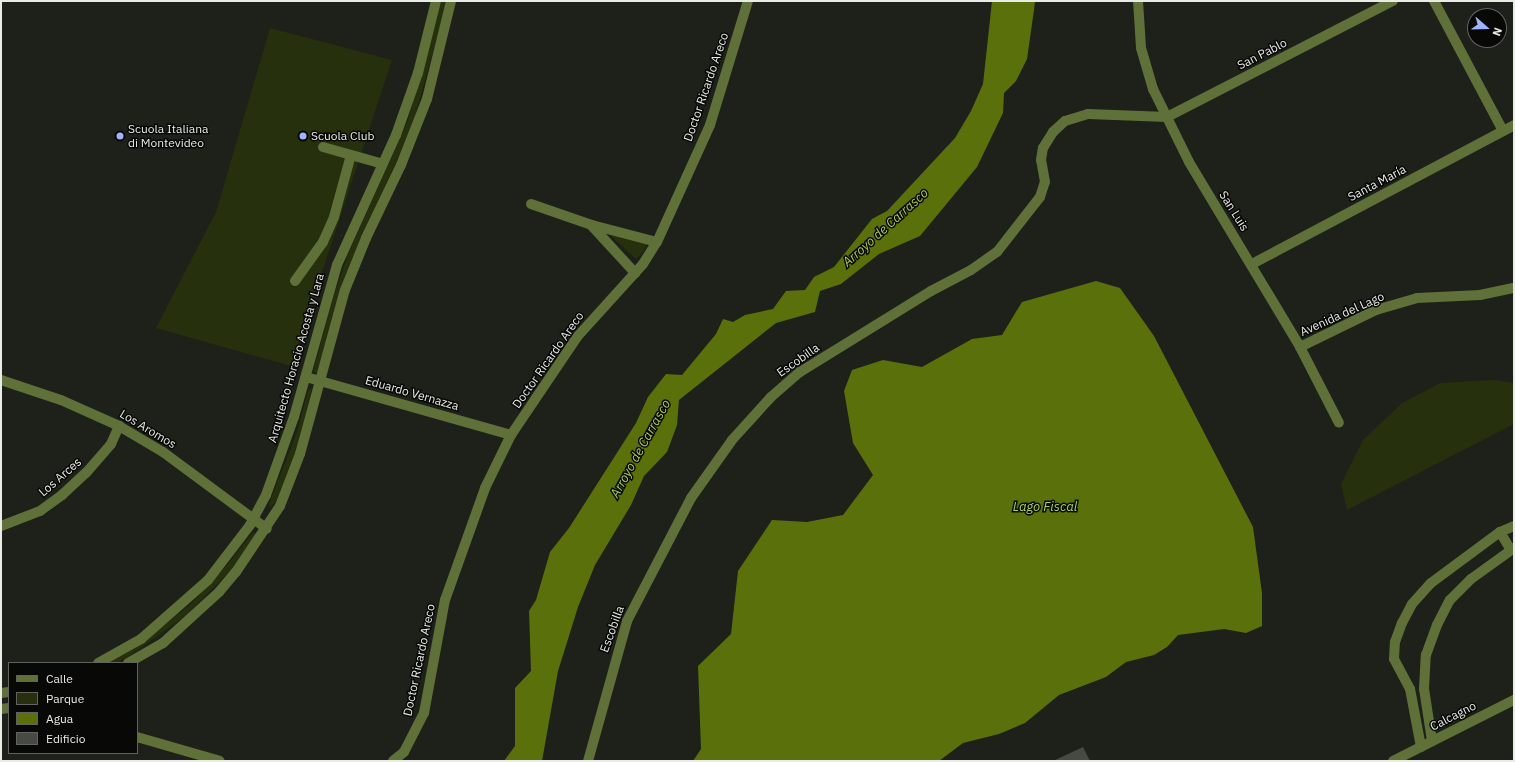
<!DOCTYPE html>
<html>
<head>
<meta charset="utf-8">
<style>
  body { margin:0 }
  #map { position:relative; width:1515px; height:762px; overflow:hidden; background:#1e201a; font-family:"IBM Plex Sans",sans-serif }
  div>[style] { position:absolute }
  .green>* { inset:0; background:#26300c }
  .water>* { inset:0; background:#5a710b }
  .building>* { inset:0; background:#474a43 }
  .minor>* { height:10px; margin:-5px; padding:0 5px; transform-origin:5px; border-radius:5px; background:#5f7039 }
  .dots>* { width:11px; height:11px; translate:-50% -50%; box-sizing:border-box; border:2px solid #080907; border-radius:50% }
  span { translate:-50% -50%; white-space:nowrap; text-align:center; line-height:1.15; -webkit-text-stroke:3px #080907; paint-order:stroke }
  .street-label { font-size:12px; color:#e9ebe6 }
  .poi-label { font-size:12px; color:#e9ebe6 }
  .left { translate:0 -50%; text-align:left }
  .water-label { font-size:13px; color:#adce57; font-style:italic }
  .frame { position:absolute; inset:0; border:2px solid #e9ebe6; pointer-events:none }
  .legend { position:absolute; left:8px; top:662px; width:130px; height:92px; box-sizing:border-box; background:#080907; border:1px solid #626360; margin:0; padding:5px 7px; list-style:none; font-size:12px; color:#e9ebe6 }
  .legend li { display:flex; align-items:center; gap:8px; height:20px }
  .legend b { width:20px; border:1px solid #626360 }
  .north { position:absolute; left:1467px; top:8px; width:40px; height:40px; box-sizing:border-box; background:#080907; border:1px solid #626360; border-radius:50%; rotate:110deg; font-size:11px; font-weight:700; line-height:16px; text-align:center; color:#e9ebe6 }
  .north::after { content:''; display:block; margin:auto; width:14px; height:18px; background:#a0b3fd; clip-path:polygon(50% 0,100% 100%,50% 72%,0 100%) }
</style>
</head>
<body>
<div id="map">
  <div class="green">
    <div style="clip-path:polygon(441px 1px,447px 1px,412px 127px,352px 259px,318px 373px,313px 372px,333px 298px,348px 254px,407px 123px)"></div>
    <div style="clip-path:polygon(270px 28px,392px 60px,291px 366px,156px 328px,216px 212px)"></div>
    <div style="clip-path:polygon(610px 235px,647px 244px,643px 252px,636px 259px)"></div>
    <div style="clip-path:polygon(1494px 380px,1514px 383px,1514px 424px,1347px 510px,1341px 484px,1363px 440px,1402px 403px,1440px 383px)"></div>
    <div style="clip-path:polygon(312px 389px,294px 459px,277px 500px,270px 508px,269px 504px,297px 432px,308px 390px)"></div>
    <div style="clip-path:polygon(253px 532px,257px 534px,234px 567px,185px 616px,128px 657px,117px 663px,105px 663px,148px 638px,191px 604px,228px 564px)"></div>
  </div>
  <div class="water">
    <div style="clip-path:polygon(992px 1px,1035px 1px,1034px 10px,1027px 59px,1016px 81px,1004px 93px,1003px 113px,977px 167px,920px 236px,879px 254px,841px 284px,820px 291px,815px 312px,776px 323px,679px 400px,677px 425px,667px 452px,644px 476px,631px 505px,595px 565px,578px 607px,558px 671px,542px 761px,504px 761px,515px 746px,515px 688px,531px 671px,529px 611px,536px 600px,550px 552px,569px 528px,636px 423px,648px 397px,666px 374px,682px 375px,716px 334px,723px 319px,733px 322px,745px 315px,773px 309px,786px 291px,805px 290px,814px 277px,834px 267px,872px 219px,887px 211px,955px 138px,971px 111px,983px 84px)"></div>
    <div style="clip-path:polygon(1096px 281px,1120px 288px,1154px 336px,1253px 527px,1262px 593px,1262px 626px,1246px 633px,1224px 629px,1178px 635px,1167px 647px,1154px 655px,1126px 662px,1106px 677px,1059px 695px,1025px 723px,999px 734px,963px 743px,939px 761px,693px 761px,701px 749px,698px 666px,731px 634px,738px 571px,772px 520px,807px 522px,843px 515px,873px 475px,853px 443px,844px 391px,852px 370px,883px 360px,922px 367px,972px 339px,1002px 335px,1022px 302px)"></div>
  </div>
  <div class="building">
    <div style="clip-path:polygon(1083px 747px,1090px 761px,1053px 761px)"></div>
  </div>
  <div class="minor">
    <div style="left:1138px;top:1px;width:47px;rotate:86.3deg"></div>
    <div style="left:1141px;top:48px;width:43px;rotate:73.7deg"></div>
    <div style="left:1153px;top:89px;width:81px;rotate:63.7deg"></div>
    <div style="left:1189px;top:162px;width:216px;rotate:59deg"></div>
    <div style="left:1300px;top:347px;width:85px;rotate:62.8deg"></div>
    <div style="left:1434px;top:1px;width:147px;rotate:62deg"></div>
    <div style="left:323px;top:147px;width:62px;rotate:15.8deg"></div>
    <div style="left:531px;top:204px;width:65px;rotate:19deg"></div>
    <div style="left:592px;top:225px;width:67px;rotate:14.7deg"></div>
    <div style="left:592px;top:226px;width:64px;rotate:47.5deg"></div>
    <div style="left:1252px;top:264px;width:297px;rotate:-27.9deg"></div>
    <div style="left:295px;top:281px;width:48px;rotate:-54.3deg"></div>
    <div style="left:323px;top:242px;width:27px;rotate:-66deg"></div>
    <div style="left:334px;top:217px;width:64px;rotate:-74.7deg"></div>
    <div style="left:1300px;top:347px;width:85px;rotate:-26deg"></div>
    <div style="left:1376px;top:310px;width:43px;rotate:-16.3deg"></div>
    <div style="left:1417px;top:298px;width:63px;rotate:-2.7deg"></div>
    <div style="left:1480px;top:295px;width:35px;rotate:-12deg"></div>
    <div style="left:306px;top:377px;width:213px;rotate:15.8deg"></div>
    <div style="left:1px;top:380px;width:63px;rotate:18.4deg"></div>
    <div style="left:61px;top:400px;width:64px;rotate:24.1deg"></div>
    <div style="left:119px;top:426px;width:51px;rotate:30.6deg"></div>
    <div style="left:163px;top:452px;width:129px;rotate:36.5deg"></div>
    <div style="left:1px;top:526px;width:42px;rotate:-21deg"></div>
    <div style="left:40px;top:511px;width:27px;rotate:-36deg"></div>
    <div style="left:62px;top:495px;width:33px;rotate:-43deg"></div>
    <div style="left:86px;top:473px;width:38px;rotate:-49deg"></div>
    <div style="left:111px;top:444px;width:20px;rotate:-66deg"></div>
    <div style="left:1500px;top:532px;width:21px;rotate:59deg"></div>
    <div style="left:98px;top:663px;width:49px;rotate:-29.2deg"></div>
    <div style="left:141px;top:639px;width:89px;rotate:-41.4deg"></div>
    <div style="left:208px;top:580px;width:69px;rotate:-52.6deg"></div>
    <div style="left:250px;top:525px;width:34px;rotate:-62deg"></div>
    <div style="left:266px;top:495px;width:83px;rotate:-70.3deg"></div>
    <div style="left:294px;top:417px;width:158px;rotate:-74.2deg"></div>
    <div style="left:337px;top:265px;width:143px;rotate:-65.6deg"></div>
    <div style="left:396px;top:135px;width:66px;rotate:-70.5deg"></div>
    <div style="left:418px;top:73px;width:74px;rotate:-76deg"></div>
    <div style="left:128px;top:663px;width:40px;rotate:-29.7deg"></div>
    <div style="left:163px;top:643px;width:76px;rotate:-42.3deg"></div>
    <div style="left:219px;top:592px;width:26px;rotate:-50deg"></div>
    <div style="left:236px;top:572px;width:79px;rotate:-56.3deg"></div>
    <div style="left:280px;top:506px;width:56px;rotate:-69deg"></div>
    <div style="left:300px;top:454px;width:170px;rotate:-74.7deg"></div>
    <div style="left:345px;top:290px;width:56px;rotate:-68deg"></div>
    <div style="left:366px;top:238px;width:81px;rotate:-64.4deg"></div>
    <div style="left:401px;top:165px;width:71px;rotate:-68.5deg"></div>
    <div style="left:427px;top:99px;width:101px;rotate:-76.2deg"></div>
    <div style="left:1px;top:693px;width:8px;rotate:-7deg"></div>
    <div style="left:1px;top:709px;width:8px;rotate:-7deg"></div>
    <div style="left:137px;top:737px;width:86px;rotate:16.1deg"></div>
    <div style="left:1432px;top:741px;width:53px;rotate:-98.7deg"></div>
    <div style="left:1424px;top:689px;width:34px;rotate:-87deg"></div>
    <div style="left:1426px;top:655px;width:32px;rotate:-70deg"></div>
    <div style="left:1437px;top:625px;width:28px;rotate:-63deg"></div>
    <div style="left:1450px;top:600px;width:30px;rotate:-45deg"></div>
    <div style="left:1471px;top:579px;width:53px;rotate:-35.8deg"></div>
    <div style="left:1421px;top:747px;width:59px;rotate:-100.7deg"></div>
    <div style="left:1410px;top:689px;width:34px;rotate:-118deg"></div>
    <div style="left:1394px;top:659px;width:17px;rotate:-87deg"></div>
    <div style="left:1395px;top:642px;width:20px;rotate:-70deg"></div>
    <div style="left:1402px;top:623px;width:21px;rotate:-62deg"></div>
    <div style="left:1412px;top:604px;width:28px;rotate:-48deg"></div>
    <div style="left:1431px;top:583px;width:86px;rotate:-36.5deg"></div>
    <div style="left:1500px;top:532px;width:15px;rotate:-23deg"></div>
    <div style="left:393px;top:761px;width:14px;rotate:-39deg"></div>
    <div style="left:404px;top:752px;width:44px;rotate:-62.9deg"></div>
    <div style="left:424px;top:713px;width:115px;rotate:-79.5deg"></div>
    <div style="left:445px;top:600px;width:119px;rotate:-70.3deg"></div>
    <div style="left:485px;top:488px;width:59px;rotate:-63.9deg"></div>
    <div style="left:511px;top:435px;width:118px;rotate:-56deg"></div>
    <div style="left:577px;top:337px;width:98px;rotate:-47.9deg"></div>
    <div style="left:643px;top:264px;width:26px;rotate:-58deg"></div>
    <div style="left:657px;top:242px;width:128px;rotate:-65.6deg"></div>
    <div style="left:710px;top:125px;width:130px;rotate:-73deg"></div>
    <div style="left:588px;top:761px;width:145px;rotate:-74.4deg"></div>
    <div style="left:627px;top:621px;width:139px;rotate:-62.5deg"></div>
    <div style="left:691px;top:498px;width:71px;rotate:-54.7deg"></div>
    <div style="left:732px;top:440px;width:58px;rotate:-47.8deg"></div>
    <div style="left:771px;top:397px;width:38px;rotate:-41deg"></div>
    <div style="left:800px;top:372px;width:154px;rotate:-31.7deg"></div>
    <div style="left:931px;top:291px;width:45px;rotate:-27.7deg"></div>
    <div style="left:971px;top:270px;width:32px;rotate:-35deg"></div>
    <div style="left:997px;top:252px;width:70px;rotate:-52deg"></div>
    <div style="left:1040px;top:197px;width:16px;rotate:-72deg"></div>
    <div style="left:1045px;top:182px;width:22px;rotate:-100deg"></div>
    <div style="left:1041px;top:160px;width:12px;rotate:-81deg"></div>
    <div style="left:1043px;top:148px;width:19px;rotate:-58deg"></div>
    <div style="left:1053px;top:132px;width:16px;rotate:-43deg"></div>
    <div style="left:1065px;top:121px;width:24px;rotate:-17deg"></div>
    <div style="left:1088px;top:114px;width:79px;rotate:2.2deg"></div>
    <div style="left:1167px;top:117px;width:254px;rotate:-27.2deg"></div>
    <div style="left:1393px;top:761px;width:136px;rotate:-26.8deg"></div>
  </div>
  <div class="dots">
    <div style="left:120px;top:136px;background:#a0b3fd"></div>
    <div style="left:303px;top:136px;background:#a0b3fd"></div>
  </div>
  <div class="street-label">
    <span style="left:1262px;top:54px;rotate:-27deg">San Pablo</span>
    <span style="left:706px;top:87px;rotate:-71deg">Doctor Ricardo Areco</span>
    <span style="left:1377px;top:183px;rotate:-28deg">Santa María</span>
    <span style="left:1234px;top:211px;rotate:58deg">San Luis</span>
    <span style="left:1342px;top:314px;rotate:-24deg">Avenida del Lago</span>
    <span style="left:296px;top:358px;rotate:-74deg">Arquitecto Horacio Acosta y Lara</span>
    <span style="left:548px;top:360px;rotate:-55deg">Doctor Ricardo Areco</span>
    <span style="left:798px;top:360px;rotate:-35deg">Escobilla</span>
    <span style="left:412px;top:393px;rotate:16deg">Eduardo Vernazza</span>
    <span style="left:148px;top:429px;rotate:31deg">Los Aromos</span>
    <span style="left:60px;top:477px;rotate:-41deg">Los Arces</span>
    <span style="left:612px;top:629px;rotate:-70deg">Escobilla</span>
    <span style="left:419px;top:660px;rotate:-78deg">Doctor Ricardo Areco</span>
    <span style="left:1453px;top:716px;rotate:-27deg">Calcagno</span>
  </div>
  <div class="poi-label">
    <span class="left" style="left:128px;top:136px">Scuola Italiana<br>di Montevideo</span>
    <span class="left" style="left:311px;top:136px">Scuola Club</span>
  </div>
  <div class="water-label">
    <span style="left:886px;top:228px;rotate:-42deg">Arroyo de Carrasco</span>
    <span style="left:641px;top:449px;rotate:-61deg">Arroyo de Carrasco</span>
    <span style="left:1045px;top:507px">Lago Fiscal</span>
  </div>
  <div class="frame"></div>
  <ul class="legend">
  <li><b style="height:5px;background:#5f7039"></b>Calle</li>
  <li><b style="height:11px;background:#26300c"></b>Parque</li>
  <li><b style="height:11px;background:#5a710b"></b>Agua</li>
  <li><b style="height:11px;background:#474a43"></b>Edificio</li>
  </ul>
  <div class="north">N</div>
</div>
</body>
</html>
